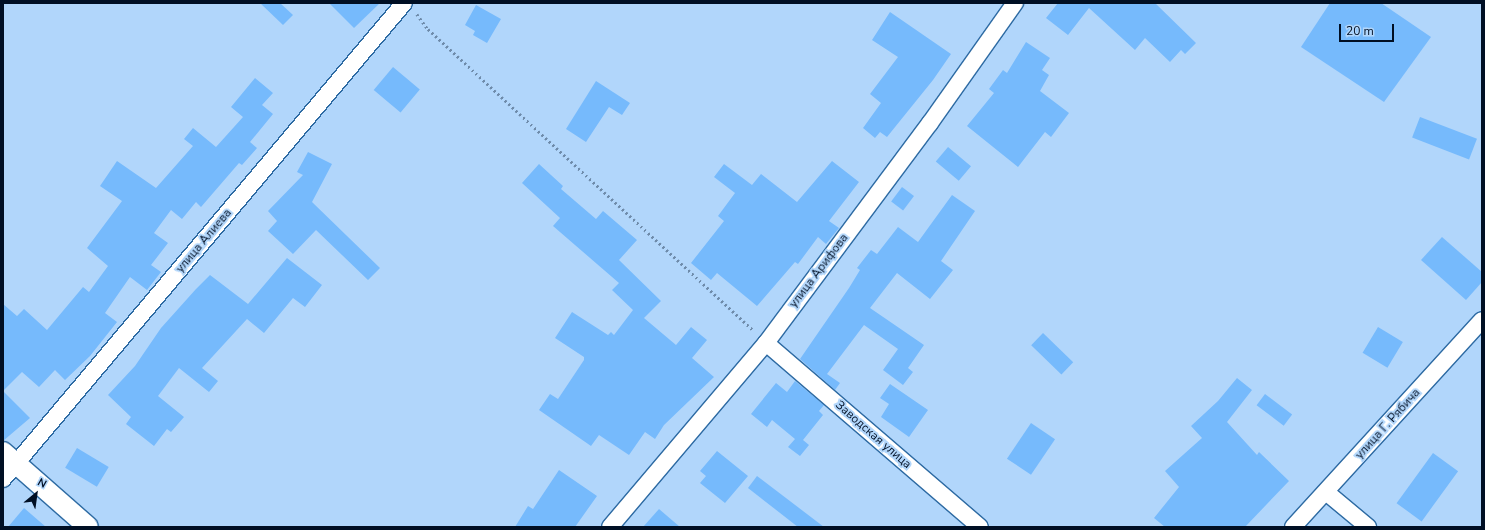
<!DOCTYPE html>
<html>
<head>
<meta charset="utf-8">
<style>
  body { margin:0 }
  #map { position:relative; width:1485px; height:530px; overflow:hidden; background:#b1d6fb; font-family:"Nunito Sans",sans-serif }
  div>[style] { position:absolute }
  .building>* { inset:0; background:#76bafc; transform-origin:0 0 }
  .path>* { height:2.5px; margin-top:-1.25px; transform-origin:0; background:repeating-linear-gradient(90deg,#6e8baa 0 2px,transparent 0 5px) }
  .roads { filter:drop-shadow(1px 0 #2e6ba3) drop-shadow(-1px 0 #2e6ba3) drop-shadow(0 1px #2e6ba3) drop-shadow(0 -1px #2e6ba3) }
  .minor>* { height:16px; margin:-8px; padding:0 8px; transform-origin:8px; border-radius:8px; background:#fff }
  .tertiary>* { height:20px; margin:-10px; padding:0 10px; transform-origin:10px; border-radius:10px; background:#fff }
  span { translate:-50% -50%; white-space:nowrap; text-align:center; line-height:1.15; -webkit-text-stroke:4px #b1d6fb; paint-order:stroke }
  .street-label { font-size:12px; color:#000f24 }
  .frame { position:absolute; inset:0; border:4px solid #000f24; pointer-events:none }
  .north { position:absolute; left:16px; top:474px; width:40px; height:40px; -webkit-text-stroke:3px #b1d6fb; paint-order:stroke; rotate:29deg; font-size:11px; font-weight:700; line-height:16px; text-align:center; color:#000f24 }
  .north::after { content:''; display:block; margin:auto; width:14px; height:18px; background:#000f24; clip-path:polygon(50% 0,100% 100%,50% 72%,0 100%) }
  .scale { position:absolute; left:1339px; top:24px; width:55px; height:18px; box-sizing:border-box; border:2px solid #000f24; border-top:0; padding-left:5px; font-size:12px; line-height:14px; white-space:nowrap; color:#000f24; -webkit-text-stroke:3px #b1d6fb; paint-order:stroke }
</style>
</head>
<body>
<div id="map">
  <div class="building">
    <div style="clip-path:polygon(260px 3px,280px 3px,293px 15px,283px 25px)"></div>
    <div style="clip-path:polygon(329px 3px,380px 3px,354px 28px)"></div>
    <div style="clip-path:polygon(1058px 3px,1155px 3px,1196px 43px,1185px 54px,1181px 50px,1170px 62px,1145px 38px,1135px 50px,1089px 8px,1068px 35px,1046px 18px)"></div>
    <div style="clip-path:polygon(1330px 3px,1381px 3px,1431px 37px,1384px 102px,1301px 47px)"></div>
    <div style="clip-path:polygon(476px 5px,501px 19px,487px 43px,473px 35px,475px 31px,465px 25px)"></div>
    <div style="clip-path:polygon(890px 12px,951px 54px,933px 80px,887px 137px,880px 132px,875px 138px,863px 128px,881px 103px,870px 94px,898px 57px,872px 40px)"></div>
    <div style="clip-path:polygon(1026px 42px,1050px 58px,1042px 70px,1049px 75px,1040px 91px,1069px 113px,1051px 137px,1045px 132px,1018px 167px,967px 126px,994px 93px,989px 89px,1003px 70px,1007px 73px)"></div>
    <div style="left:393px;top:67px;width:35px;height:30px;rotate:40deg"></div>
    <div style="clip-path:polygon(255px 78px,273px 93px,262px 105px,273px 114px,250px 142px,257px 148px,242px 165px,239px 163px,201px 207px,196px 202px,182px 219px,171px 210px,154px 233px,168px 243px,151px 265px,161px 272px,147px 290px,130px 277px,105px 313px,117px 322px,90px 356px,65px 380px,55px 370px,39px 387px,22px 372px,3px 391px,30px 418px,3px 441px,3px 304px,17px 316px,24px 309px,47px 330px,83px 287px,89px 292px,108px 266px,87px 248px,122px 201px,100px 186px,117px 161px,156px 188px,193px 146px,184px 139px,193px 128px,216px 147px,243px 117px,231px 107px)"></div>
    <div style="clip-path:polygon(596px 81px,630px 103px,622px 115px,609px 107px,586px 142px,566px 129px)"></div>
    <div style="left:1420px;top:117px;width:61px;height:22px;rotate:21deg"></div>
    <div style="left:948px;top:147px;width:30px;height:19px;rotate:40deg"></div>
    <div style="clip-path:polygon(308px 152px,332px 164px,312px 202px,380px 268px,368px 280px,316px 230px,293px 254px,268px 231px,277px 221px,268px 211px,303px 175px,297px 172px)"></div>
    <div style="clip-path:polygon(832px 161px,859px 182px,829px 221px,839px 228px,826px 244px,818px 237px,798px 264px,795px 262px,757px 306px,717px 273px,711px 280px,691px 263px,724px 221px,718px 216px,735px 193px,714px 177px,724px 164px,752px 185px,761px 174px,797px 202px)"></div>
    <div style="clip-path:polygon(539px 164px,563px 186px,561px 189px,596px 219px,603px 211px,637px 240px,619px 260px,661px 301px,644px 318px,676px 345px,691px 327px,707px 340px,692px 358px,714px 377px,664px 425px,655px 439px,645px 432px,629px 455px,599px 435px,591px 446px,539px 410px,550px 394px,558px 399px,584px 360px,584px 357px,555px 338px,572px 312px,608px 335px,611px 332px,614px 335px,633px 310px,612px 290px,619px 283px,553px 226px,560px 218px,522px 183px)"></div>
    <div style="left:902px;top:187px;width:15px;height:18px;rotate:37deg"></div>
    <div style="clip-path:polygon(952px 195px,975px 211px,941px 261px,953px 270px,930px 299px,897px 273px,870px 308px,924px 345px,908px 368px,913px 372px,903px 385px,883px 370px,898px 349px,864px 325px,827px 374px,840px 383px,835px 390px,800px 359px,849px 288px,860px 270px,857px 268px,871px 250px,877px 254px,898px 227px,918px 242px)"></div>
    <div style="clip-path:polygon(1442px 237px,1482px 272px,1482px 282px,1466px 300px,1421px 260px)"></div>
    <div style="clip-path:polygon(287px 258px,322px 285px,305px 307px,293px 298px,264px 333px,247px 319px,202px 368px,218px 381px,209px 392px,179px 368px,158px 396px,184px 417px,171px 432px,167px 429px,154px 446px,126px 424px,131px 417px,108px 395px,135px 366px,161px 328px,196px 289px,210px 275px,248px 304px)"></div>
    <div style="left:1378px;top:327px;width:29px;height:30px;rotate:31deg"></div>
    <div style="left:1043px;top:333px;width:42px;height:17px;rotate:44deg"></div>
    <div style="clip-path:polygon(1237px 378px,1252px 390px,1227px 422px,1257px 455px,1259px 452px,1289px 481px,1245px 527px,1165px 527px,1154px 518px,1179px 487px,1165px 471px,1202px 438px,1191px 426px,1218px 401px)"></div>
    <div style="clip-path:polygon(795px 381px,824px 405px,819px 411px,823px 415px,803px 440px,809px 445px,800px 456px,788px 447px,795px 439px,772px 420px,767px 427px,751px 414px,776px 383px,787px 392px)"></div>
    <div style="clip-path:polygon(890px 384px,928px 410px,909px 437px,881px 417px,889px 404px,880px 398px)"></div>
    <div style="left:1265px;top:394px;width:34px;height:14px;rotate:37deg"></div>
    <div style="left:1031px;top:423px;width:29px;height:43px;rotate:34deg"></div>
    <div style="left:77px;top:448px;width:37px;height:23px;rotate:31deg"></div>
    <div style="clip-path:polygon(717px 451px,748px 476px,725px 503px,700px 483px,706px 476px,700px 471px)"></div>
    <div style="left:1433px;top:453px;width:31px;height:62px;rotate:36deg"></div>
    <div style="clip-path:polygon(559px 470px,597px 496px,575px 527px,515px 527px,528px 506px,533px 509px)"></div>
    <div style="clip-path:polygon(757px 476px,824px 527px,798px 527px,748px 488px)"></div>
    <div style="clip-path:polygon(24px 508px,46px 527px,8px 527px)"></div>
    <div style="clip-path:polygon(659px 509px,680px 527px,643px 527px)"></div>
  </div>
  <div class="path">
    <div style="left:417px;top:14px;width:19px;rotate:54deg"></div>
    <div style="left:428px;top:29px;width:444px;rotate:42.8deg"></div>
  </div>
  <div class="roads">
    <div class="minor">
      <div style="left:766px;top:343px;width:282px;rotate:40.7deg"></div>
      <div style="left:3px;top:479px;width:622px;rotate:-49.89deg"></div>
      <div style="left:1326px;top:492px;width:55px;rotate:39.8deg"></div>
      <div style="left:610px;top:527px;width:241px;rotate:-49.7deg"></div>
      <div style="left:766px;top:343px;width:274px;rotate:-53.3deg"></div>
      <div style="left:930px;top:123px;width:147px;rotate:-54.7deg"></div>
      <div style="left:1293px;top:527px;width:280px;rotate:-47.6deg"></div>
    </div>
    <div class="tertiary">
      <div style="left:3px;top:452px;width:113px;rotate:41.4deg"></div>
    </div>
  </div>
  <div class="street-label">
    <span style="left:204px;top:241px;rotate:-50deg">улица Алиева</span>
    <span style="left:819px;top:271px;rotate:-53deg">улица Арифова</span>
    <span style="left:1388px;top:424px;rotate:-48deg">улица Г. Рябича</span>
    <span style="left:873px;top:435px;rotate:41deg">Заводская улица</span>
  </div>
  <div class="frame"></div>
  <div class="north">N</div>
  <div class="scale">20 m</div>
</div>
</body>
</html>
